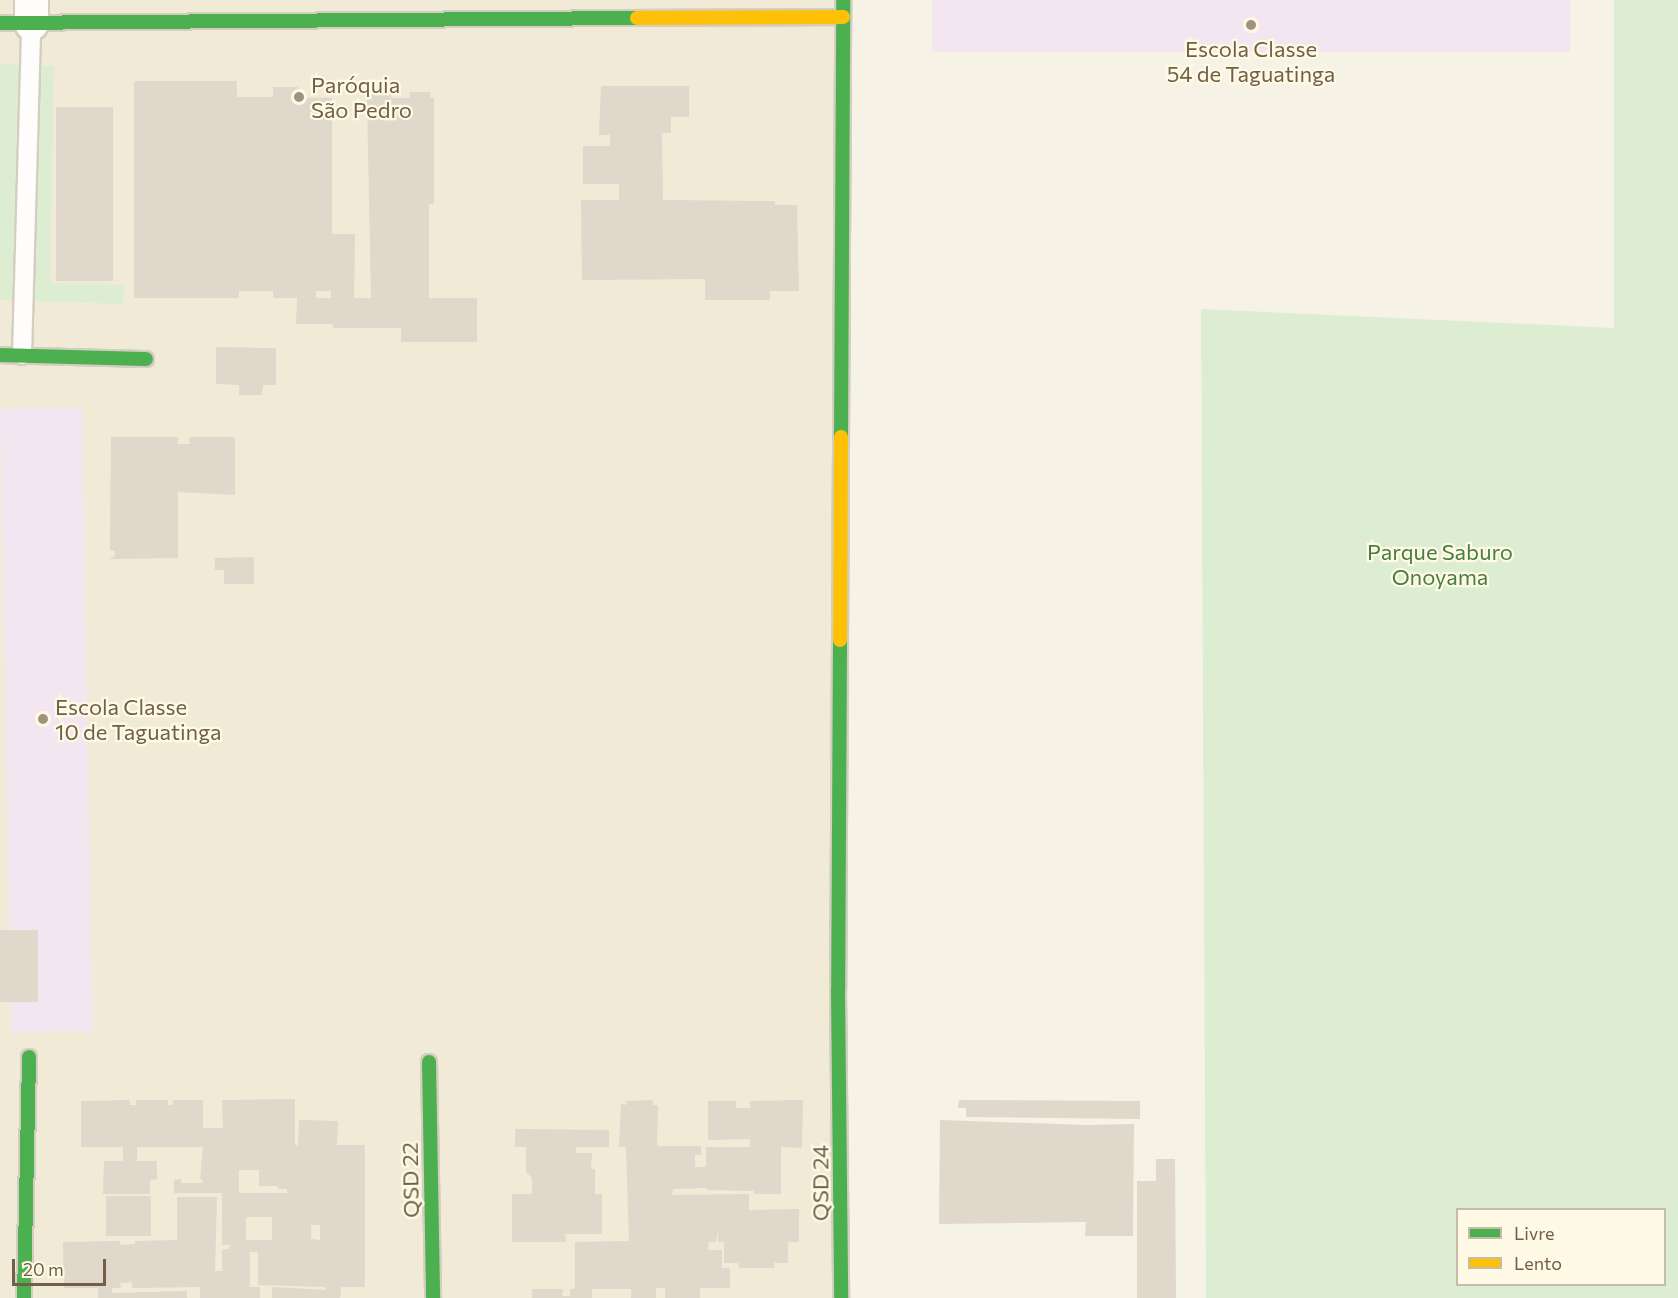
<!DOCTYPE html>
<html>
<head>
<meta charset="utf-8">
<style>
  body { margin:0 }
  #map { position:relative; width:1678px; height:1298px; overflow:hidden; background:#f6f2e6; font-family:Commissioner,sans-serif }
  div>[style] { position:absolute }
  .residential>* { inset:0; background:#f1ead6; transform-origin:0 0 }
  .education>* { inset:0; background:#f4e6f0; transform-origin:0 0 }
  .green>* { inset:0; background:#ddedd1 }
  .building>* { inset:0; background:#dfd8cb; transform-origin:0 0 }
  .roads { filter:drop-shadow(2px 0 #d4cec1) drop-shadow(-2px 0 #d4cec1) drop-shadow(0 2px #d4cec1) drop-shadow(0 -2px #d4cec1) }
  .lane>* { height:18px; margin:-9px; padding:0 9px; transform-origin:9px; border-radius:9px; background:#fefdfb }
  .street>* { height:33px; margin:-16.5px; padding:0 16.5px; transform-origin:16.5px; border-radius:16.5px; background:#fefdfb }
  .fast>* { height:14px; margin:-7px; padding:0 7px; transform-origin:7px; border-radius:7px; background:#4caf50 }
  .slow>* { height:14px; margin:-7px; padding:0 7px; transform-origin:7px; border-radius:7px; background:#ffc107 }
  .dots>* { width:16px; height:16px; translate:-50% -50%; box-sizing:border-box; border:3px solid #fffae5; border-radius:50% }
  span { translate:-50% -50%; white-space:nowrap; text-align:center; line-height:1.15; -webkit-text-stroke:4.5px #fffae5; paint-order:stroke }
  .poi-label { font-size:22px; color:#725f47 }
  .left { translate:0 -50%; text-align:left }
  .park-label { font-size:22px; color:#487e42 }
  .street-label { font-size:22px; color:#725f47 }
  .legend { position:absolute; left:1456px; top:1208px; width:210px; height:78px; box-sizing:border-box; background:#fffae5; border:2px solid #c7bca6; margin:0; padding:8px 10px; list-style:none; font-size:18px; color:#725f47 }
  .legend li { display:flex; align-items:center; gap:12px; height:30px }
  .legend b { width:30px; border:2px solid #c7bca6 }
  .scale { position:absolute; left:12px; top:1259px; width:94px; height:27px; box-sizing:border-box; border:3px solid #725f47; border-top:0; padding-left:8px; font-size:18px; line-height:21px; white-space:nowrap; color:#725f47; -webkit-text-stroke:4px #fffae5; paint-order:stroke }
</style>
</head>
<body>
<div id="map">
  <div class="residential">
    <div style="left:0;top:0;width:839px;height:1298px"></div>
  </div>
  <div class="education">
    <div style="left:932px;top:0;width:638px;height:52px"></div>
    <div style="left:82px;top:407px;width:624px;height:82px;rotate:89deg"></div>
  </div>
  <div class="green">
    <div style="clip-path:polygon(evenodd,1614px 0,1678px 0,1678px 1298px,1206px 1298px,1201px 309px,1614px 328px,1614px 0,1458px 1210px,1664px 1210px,1664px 1284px,1458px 1284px,1458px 1210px)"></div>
    <div style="clip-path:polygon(0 64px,54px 66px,50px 283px,124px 285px,123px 304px,0 300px)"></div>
  </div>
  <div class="building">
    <div style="clip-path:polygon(evenodd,134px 81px,237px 81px,237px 97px,273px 97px,273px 87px,298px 87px,298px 98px,332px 98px,332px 234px,355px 234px,354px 298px,371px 298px,367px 99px,372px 99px,372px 92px,391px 92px,391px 98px,410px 98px,410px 92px,430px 92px,430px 98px,434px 98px,434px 204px,429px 204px,429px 298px,477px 298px,477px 342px,401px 342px,401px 328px,333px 328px,333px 324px,296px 324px,297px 298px,273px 298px,273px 291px,239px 291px,239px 298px,134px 298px,134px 81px,316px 291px,331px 291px,331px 298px,316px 298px,316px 291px)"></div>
    <div style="clip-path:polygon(601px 86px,689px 86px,689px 117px,671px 117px,671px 133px,662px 133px,663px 200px,775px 201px,775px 205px,797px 205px,799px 291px,770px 291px,770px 300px,705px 300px,705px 279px,582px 280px,581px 200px,619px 200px,619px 184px,583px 184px,583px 146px,610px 146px,610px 135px,599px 135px)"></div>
    <div style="left:56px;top:107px;width:57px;height:174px"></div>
    <div style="clip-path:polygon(216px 347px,276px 348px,276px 385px,263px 385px,262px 395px,239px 395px,239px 385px,216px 384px)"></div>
    <div style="clip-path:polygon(111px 437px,178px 437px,178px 444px,190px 444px,189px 437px,235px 437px,235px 495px,178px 492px,178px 558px,109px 559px,115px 556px,115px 551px,110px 550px)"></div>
    <div style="clip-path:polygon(254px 557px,254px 584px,224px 584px,224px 570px,215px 570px,215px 558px)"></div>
    <div style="left:0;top:930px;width:38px;height:72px"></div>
    <div style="clip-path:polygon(evenodd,295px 1099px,295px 1145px,298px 1146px,299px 1120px,338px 1121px,337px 1145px,365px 1145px,365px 1287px,341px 1287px,340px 1298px,272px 1298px,272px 1287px,326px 1290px,325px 1287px,258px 1285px,258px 1252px,250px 1252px,250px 1287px,260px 1287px,260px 1298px,200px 1298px,200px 1287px,132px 1288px,132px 1282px,120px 1283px,121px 1288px,112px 1288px,112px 1293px,187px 1291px,187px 1298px,98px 1298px,98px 1288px,64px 1288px,63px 1242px,120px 1241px,120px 1245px,135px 1244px,135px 1241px,177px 1240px,177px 1197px,217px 1197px,215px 1271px,222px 1271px,222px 1249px,229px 1249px,230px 1245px,222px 1245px,222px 1193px,174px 1193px,174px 1180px,181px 1179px,181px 1183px,203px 1183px,202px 1179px,200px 1179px,203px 1147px,137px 1147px,137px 1161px,157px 1161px,157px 1179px,150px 1180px,150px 1194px,103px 1194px,104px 1161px,123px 1161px,123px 1147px,81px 1147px,81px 1101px,130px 1100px,130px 1105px,136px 1105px,136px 1100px,168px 1100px,168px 1105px,173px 1105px,173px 1100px,203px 1100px,203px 1128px,223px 1128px,222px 1100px,295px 1099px,239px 1170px,259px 1170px,259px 1186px,278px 1186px,278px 1189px,287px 1189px,287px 1193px,239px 1193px,239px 1170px,295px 1099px,246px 1217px,272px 1217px,272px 1240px,246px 1240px,246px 1217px,295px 1099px,311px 1225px,320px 1225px,320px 1240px,311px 1239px,311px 1225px)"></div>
    <div style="clip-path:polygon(653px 1100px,653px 1105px,658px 1105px,657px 1146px,701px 1146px,701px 1155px,695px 1155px,695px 1167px,706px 1167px,706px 1147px,750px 1147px,750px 1139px,708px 1140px,708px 1101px,736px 1101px,736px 1108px,750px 1108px,750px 1101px,803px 1100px,802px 1148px,781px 1147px,781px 1194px,754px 1194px,754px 1191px,707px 1190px,707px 1188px,673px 1189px,672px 1195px,749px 1194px,749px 1210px,799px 1209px,799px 1242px,788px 1242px,788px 1263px,774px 1263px,774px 1268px,739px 1268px,738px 1263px,724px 1263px,724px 1242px,718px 1242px,718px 1230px,716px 1242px,709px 1242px,708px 1250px,722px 1250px,722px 1268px,730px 1268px,730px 1288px,700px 1288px,700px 1298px,665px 1298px,665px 1288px,656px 1288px,656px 1298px,631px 1298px,631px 1289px,592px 1289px,592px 1298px,532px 1298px,532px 1289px,563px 1289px,562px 1296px,570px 1296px,570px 1289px,575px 1289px,575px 1242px,629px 1241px,626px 1147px,619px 1147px,621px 1104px,626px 1105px,626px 1101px)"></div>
    <div style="clip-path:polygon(959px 1100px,1140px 1101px,1140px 1119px,966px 1117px,966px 1108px,958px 1108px)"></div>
    <div style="clip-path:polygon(940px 1120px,1087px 1125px,1134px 1124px,1133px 1236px,1085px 1236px,1086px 1222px,939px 1224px)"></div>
    <div style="clip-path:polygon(515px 1129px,609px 1130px,609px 1147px,576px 1147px,576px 1153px,592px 1153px,591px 1169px,595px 1169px,595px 1194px,602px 1194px,602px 1234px,565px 1234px,566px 1242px,512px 1242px,512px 1194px,532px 1194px,532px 1178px,526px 1172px,526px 1147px,515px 1147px)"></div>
    <div style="clip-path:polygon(1156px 1159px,1175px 1159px,1176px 1298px,1137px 1298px,1137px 1181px,1156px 1181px)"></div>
    <div style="left:106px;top:1196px;width:45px;height:40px"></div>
  </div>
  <div class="roads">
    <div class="lane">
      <div style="left:22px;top:355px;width:332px;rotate:-88.4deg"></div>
    </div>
    <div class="street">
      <div style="left:31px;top:0;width:23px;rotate:90deg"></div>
    </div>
    <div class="fast">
      <div style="left:0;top:23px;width:637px;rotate:-0.45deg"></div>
      <div style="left:0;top:355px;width:146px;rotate:1.6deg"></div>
      <div style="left:841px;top:437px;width:437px;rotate:-89.7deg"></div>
      <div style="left:840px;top:640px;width:351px;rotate:90.3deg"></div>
      <div style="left:838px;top:991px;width:307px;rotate:89.4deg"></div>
      <div style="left:429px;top:1062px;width:236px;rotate:89deg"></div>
      <div style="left:24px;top:1298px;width:241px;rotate:-88.8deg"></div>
    </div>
    <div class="slow">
      <div style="left:637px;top:18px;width:206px;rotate:-0.3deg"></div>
      <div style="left:840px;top:640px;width:203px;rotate:-89.7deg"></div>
    </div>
  </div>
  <div class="dots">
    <div style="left:1251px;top:25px;background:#a0927f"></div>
    <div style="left:299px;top:97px;background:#a0927f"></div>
    <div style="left:43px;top:719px;background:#a0927f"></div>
  </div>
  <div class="poi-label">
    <span style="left:1251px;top:61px">Escola Classe<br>54 de Taguatinga</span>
    <span class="left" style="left:311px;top:97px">Paróquia<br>São Pedro</span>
    <span class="left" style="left:55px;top:719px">Escola Classe<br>10 de Taguatinga</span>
  </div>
  <div class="park-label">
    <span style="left:1440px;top:564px">Parque Saburo<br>Onoyama</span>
  </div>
  <div class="street-label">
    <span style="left:410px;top:1180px;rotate:-91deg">QSD 22</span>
    <span style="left:820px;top:1183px;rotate:-90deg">QSD 24</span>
  </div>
  <ul class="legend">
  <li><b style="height:8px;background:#4caf50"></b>Livre</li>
  <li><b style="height:8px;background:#ffc107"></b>Lento</li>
  </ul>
  <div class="scale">20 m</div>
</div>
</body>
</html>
